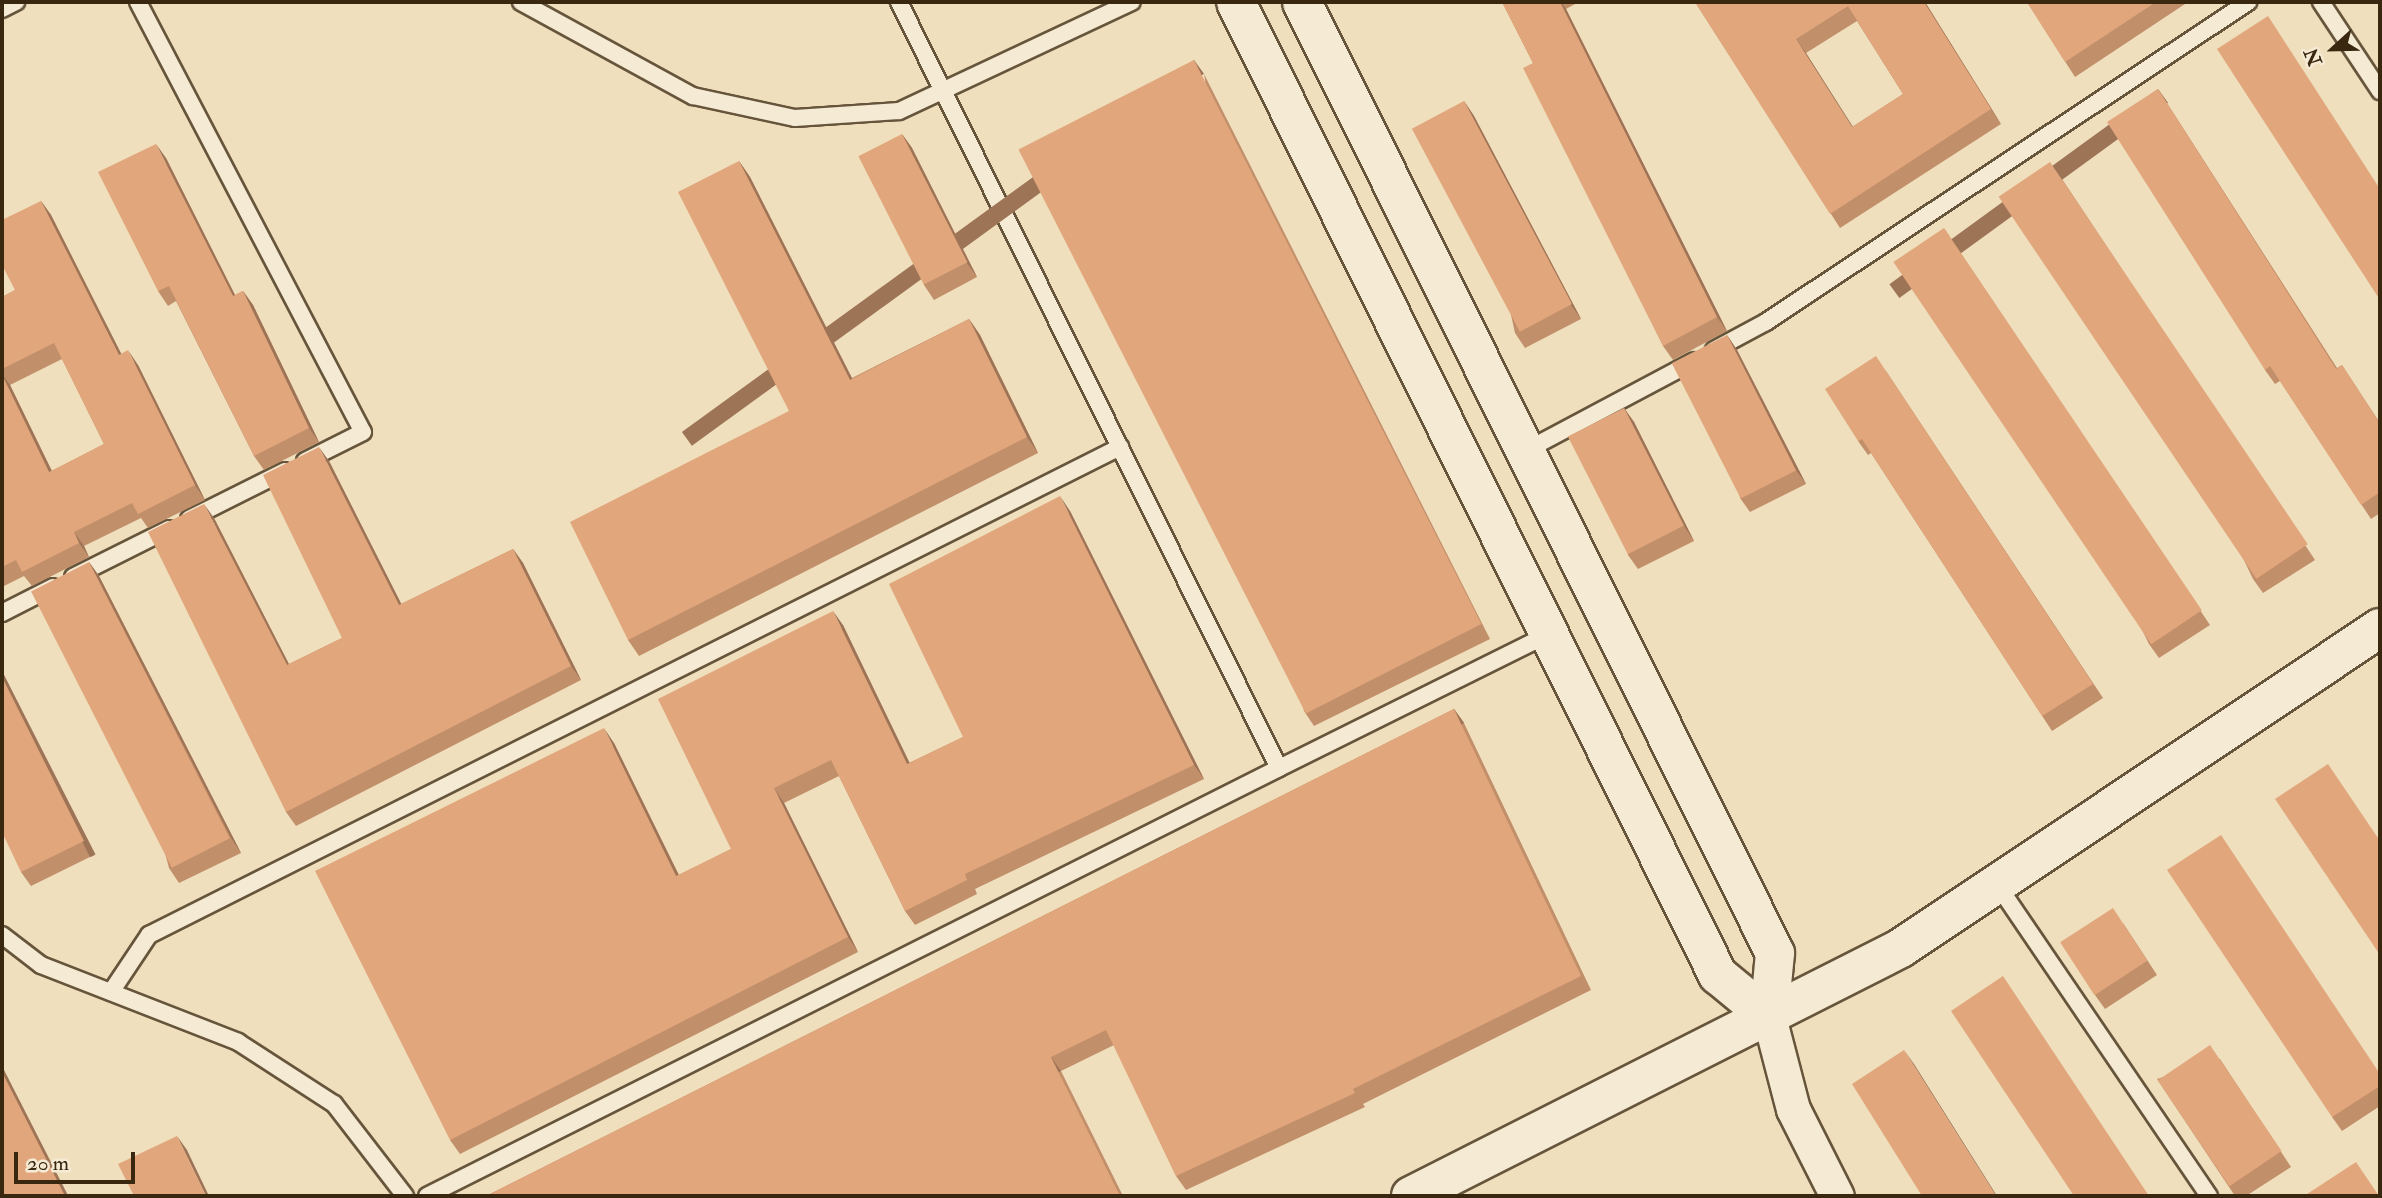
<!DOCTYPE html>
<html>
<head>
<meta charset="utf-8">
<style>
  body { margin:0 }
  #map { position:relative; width:2382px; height:1198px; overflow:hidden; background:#efdfbd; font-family:"IM FELL Double Pica",serif }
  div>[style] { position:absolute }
  .roads { filter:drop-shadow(2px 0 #66553b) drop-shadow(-2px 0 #66553b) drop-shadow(0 2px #66553b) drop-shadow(0 -2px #66553b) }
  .service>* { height:16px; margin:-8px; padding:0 8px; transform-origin:8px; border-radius:8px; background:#f5ead4 }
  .minor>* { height:33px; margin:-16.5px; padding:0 16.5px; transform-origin:16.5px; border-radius:16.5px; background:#f5ead4 }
  .tertiary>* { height:38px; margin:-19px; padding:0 19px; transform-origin:19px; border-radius:19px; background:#f5ead4 }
  .wall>* { inset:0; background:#c28f6b }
  .shaded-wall>* { inset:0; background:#9e7457; transform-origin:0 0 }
  .building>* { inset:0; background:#e1a67c; transform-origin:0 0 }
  span { translate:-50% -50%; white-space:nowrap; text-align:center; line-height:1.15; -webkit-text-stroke:5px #f5ead4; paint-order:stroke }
  .frame { position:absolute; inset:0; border:4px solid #392710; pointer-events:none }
  .north { position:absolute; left:2298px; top:14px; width:70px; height:70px; -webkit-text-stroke:5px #f5ead4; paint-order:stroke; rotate:248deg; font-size:19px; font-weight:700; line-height:28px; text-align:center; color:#392710 }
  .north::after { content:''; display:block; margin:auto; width:24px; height:32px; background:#392710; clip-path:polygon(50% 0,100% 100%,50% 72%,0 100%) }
  .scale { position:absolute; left:14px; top:1152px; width:121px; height:32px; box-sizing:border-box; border:4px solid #392710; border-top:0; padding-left:9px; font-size:21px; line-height:24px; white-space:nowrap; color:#392710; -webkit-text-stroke:5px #f5ead4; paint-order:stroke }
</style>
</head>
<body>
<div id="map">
  <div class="roads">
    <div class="service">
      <div style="left:138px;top:2px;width:485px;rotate:62.4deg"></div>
      <div style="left:363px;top:432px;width:65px;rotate:153.4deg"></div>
      <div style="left:521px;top:2px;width:196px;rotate:28.7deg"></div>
      <div style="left:693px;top:96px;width:104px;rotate:12.2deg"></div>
      <div style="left:795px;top:118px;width:104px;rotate:-3.9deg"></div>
      <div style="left:899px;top:111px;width:257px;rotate:-25.1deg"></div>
      <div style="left:2321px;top:2px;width:107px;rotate:56.5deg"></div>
      <div style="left:2px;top:9px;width:16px;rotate:-27deg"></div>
      <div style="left:1714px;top:350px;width:59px;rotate:-28.3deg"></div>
      <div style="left:1766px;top:322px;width:579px;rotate:-33.58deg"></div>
      <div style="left:1525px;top:451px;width:191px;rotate:-28deg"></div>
      <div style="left:189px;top:519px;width:107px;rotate:-26.6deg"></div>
      <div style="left:73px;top:577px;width:107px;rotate:-26.6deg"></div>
      <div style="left:2px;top:613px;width:57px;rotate:-27deg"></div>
      <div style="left:1279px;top:768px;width:301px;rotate:-26.4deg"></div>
      <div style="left:1997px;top:884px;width:377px;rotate:55.8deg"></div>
      <div style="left:2px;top:935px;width:49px;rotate:37.6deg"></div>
      <div style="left:41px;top:965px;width:212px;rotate:21.3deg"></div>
      <div style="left:238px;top:1042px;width:114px;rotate:32.9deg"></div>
      <div style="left:334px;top:1104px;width:116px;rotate:52.3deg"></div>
      <div style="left:111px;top:992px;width:69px;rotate:-56.3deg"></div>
      <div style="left:149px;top:935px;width:1087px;rotate:-26.68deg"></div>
      <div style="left:427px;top:1196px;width:953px;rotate:-26.67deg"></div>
      <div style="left:1279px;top:768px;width:855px;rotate:-116.39deg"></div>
    </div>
    <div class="minor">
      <div style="left:1769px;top:1017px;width:95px;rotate:75.4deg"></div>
      <div style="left:1793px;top:1109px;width:97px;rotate:63.2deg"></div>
    </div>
    <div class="tertiary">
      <div style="left:1236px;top:2px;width:1086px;rotate:63.65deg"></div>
      <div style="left:1718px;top:975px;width:66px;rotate:39.5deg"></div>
      <div style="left:1302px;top:2px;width:1062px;rotate:63.56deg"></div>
      <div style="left:1775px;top:953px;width:64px;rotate:95.4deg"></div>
      <div style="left:1411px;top:1196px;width:549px;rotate:-26.84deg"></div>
      <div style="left:1901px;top:948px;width:576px;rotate:-33.75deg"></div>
    </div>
  </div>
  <div class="wall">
    <div style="clip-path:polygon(1502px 2px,1576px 2px,1577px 3px,1566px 9px,1727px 331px,1673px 360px,1663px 346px,1533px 63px)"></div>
    <div style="clip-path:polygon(evenodd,1695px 2px,1925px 2px,2001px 124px,1840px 228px,1695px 2px,1857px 21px,1903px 94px,1852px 127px,1806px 53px,1857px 21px)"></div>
    <div style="clip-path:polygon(2027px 2px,2188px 2px,2075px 77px)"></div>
    <div style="clip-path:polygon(1204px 74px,1490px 639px,1314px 726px,1304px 711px)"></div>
    <div style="clip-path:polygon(2158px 89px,2337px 368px,2342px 365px,2380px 423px,2380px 513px,2371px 519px,2280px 381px,2275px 384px,2265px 370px)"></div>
    <div style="clip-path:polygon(1464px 101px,1474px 116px,1581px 319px,1525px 348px,1515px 333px)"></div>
    <div style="clip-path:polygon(902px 134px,912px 148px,977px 277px,934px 300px,924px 285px)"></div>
    <div style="clip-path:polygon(166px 158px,235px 295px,243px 291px,253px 305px,319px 442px,264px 470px,254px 456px,176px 301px,168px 306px,158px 291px)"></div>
    <div style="clip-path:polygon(739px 161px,750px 177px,852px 378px,969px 319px,980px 335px,1038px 453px,639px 656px,628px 640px,789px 411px)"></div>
    <div style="clip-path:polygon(2060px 176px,2315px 560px,2263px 593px,2253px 579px)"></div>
    <div style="clip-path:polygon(evenodd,41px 201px,51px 215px,121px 354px,138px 365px,205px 500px,148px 528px,141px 518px,84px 546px,89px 557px,32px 586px,24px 576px,2px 587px,2px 297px,15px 290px,41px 201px,62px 359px,104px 444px,52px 471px,10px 385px,62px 359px)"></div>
    <div style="clip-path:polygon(1944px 228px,2210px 625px,2159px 658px,2149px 644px)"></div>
    <div style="clip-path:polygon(1727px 335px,1737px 350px,1806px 484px,1750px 512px,1740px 498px)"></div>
    <div style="clip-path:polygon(1886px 371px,2103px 698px,2052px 731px,1871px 453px,1868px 455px,1858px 441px)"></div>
    <div style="clip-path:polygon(1624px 408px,1634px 422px,1694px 541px,1638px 569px,1628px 555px)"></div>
    <div style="clip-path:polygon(329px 461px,401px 604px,513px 549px,523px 563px,581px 680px,296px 826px,286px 812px,214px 518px,289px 664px,342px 638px)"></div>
    <div style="clip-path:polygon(1070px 511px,1204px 779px,975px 889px,977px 894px,915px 925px,905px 911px,839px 776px,784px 803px,858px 952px,460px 1154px,450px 1140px,614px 743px,679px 875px,731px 849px,843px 625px,909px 763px,963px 737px)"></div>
    <div style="clip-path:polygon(89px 562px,99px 576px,241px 853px,179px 883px,169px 868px)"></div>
    <div style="clip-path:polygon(2px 671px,94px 855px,31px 886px,21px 872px)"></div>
    <div style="clip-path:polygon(1454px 709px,1464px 723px,1591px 990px,1363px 1104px,1365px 1107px,1186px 1190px,1176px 1176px,1114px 1045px,1061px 1071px,1123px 1196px,486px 1196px)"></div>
    <div style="clip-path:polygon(2123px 923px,2157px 975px,2105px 1009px,2095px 995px)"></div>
    <div style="clip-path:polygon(2220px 1059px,2291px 1167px,2246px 1196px,2235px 1196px,2157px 1079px)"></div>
    <div style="clip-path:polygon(2380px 1073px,2380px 1106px,2342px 1131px,2332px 1117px)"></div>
  </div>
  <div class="shaded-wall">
    <div style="clip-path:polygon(1560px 2px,1561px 2px,1566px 9px,1727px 331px,1717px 317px)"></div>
    <div style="clip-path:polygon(1924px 2px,1925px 2px,2001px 124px,1991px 109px)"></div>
    <div style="clip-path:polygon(1796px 39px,1806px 53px,1862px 141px,1852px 127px)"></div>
    <div style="left:1194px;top:60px;width:17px;height:633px;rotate:54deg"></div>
    <div style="left:2158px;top:89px;width:17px;height:332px;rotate:54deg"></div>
    <div style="clip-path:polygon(1464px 101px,1474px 116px,1581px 319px,1571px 305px)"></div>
    <div style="clip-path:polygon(902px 134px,912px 148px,977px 277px,967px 263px)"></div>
    <div style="clip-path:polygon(156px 144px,166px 158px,243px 311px,233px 296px)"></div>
    <div style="clip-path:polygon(739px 161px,750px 177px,861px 396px,850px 380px)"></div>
    <div style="clip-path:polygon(41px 201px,51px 215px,129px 369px,119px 355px)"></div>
    <div style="clip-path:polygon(243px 291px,253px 305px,319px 442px,309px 428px)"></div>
    <div style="clip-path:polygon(969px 319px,980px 335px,1038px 453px,1027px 437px)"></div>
    <div style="clip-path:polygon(1727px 335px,1737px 350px,1806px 484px,1796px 470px)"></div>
    <div style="clip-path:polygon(128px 350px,138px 365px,205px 500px,195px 485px)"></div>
    <div style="clip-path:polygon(2px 374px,10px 385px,59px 486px,49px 472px)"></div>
    <div style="clip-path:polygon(1624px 408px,1634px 422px,1694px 541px,1684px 526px)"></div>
    <div style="clip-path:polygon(319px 447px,329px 461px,409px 619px,399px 605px)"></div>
    <div style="clip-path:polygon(1060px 496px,1070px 511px,1204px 779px,1194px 765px)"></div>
    <div style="clip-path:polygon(204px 504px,214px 518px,297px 680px,287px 665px)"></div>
    <div style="clip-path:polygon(74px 532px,84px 546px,89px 557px,79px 543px)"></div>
    <div style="clip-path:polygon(513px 549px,523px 563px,581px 680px,571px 666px)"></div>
    <div style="clip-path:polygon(89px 562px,99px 576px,241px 853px,231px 838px)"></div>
    <div style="clip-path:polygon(833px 611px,843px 625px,917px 778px,907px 764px)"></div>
    <div style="left:2px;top:671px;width:206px;height:6px;rotate:63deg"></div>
    <div style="left:1454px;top:709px;width:17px;height:296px;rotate:54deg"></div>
    <div style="clip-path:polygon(604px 728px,614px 743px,686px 890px,676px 876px)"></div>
    <div style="clip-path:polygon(774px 788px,784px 803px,858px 952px,848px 937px)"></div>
    <div style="clip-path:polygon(1904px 1050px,1914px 1064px,1997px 1196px,1996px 1196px)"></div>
    <div style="left:1051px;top:1057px;width:17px;height:155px;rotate:54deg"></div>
    <div style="left:2px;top:1066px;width:146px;height:6px;rotate:63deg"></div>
    <div style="clip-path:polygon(177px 1136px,187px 1150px,209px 1196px,206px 1196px)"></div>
  </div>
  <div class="building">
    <div style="clip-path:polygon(1502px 2px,1560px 2px,1717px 317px,1663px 346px,1523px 68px,1533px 63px)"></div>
    <div style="clip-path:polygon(evenodd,1695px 2px,1924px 2px,1991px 109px,1830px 214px,1695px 2px,1848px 6px,1903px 94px,1852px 127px,1796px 39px,1848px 6px)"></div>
    <div style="clip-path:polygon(2027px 2px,2156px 2px,2065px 62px)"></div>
    <div style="clip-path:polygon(2268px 16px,2380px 189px,2380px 300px,2217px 49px)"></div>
    <div style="left:1194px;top:60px;width:633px;height:197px;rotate:63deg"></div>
    <div style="clip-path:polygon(2158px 89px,2336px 369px,2342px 365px,2380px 424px,2380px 492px,2361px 505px,2270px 366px,2265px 370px,2107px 122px)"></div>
    <div style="left:1464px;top:101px;width:230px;height:59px;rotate:62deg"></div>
    <div style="left:902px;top:134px;width:144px;height:49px;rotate:63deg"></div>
    <div style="clip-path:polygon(156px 144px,233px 296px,243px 291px,309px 428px,254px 456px,169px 286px,158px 291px,98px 172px)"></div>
    <div style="clip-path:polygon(739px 161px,850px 380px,969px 319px,1027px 437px,628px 640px,570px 522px,789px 411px,678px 192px)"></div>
    <div style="left:2050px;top:162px;width:461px;height:62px;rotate:56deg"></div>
    <div style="clip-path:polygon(41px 201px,119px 355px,128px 350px,195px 485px,138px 514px,132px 503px,74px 532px,79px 543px,22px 572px,16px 560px,2px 567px,2px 375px,49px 472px,104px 444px,54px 343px,2px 369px,2px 297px,15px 290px,2px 265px,2px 220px)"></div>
    <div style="left:1944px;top:228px;width:461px;height:61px;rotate:56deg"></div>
    <div style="left:1727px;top:335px;width:152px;height:62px;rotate:63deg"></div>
    <div style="clip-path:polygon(1876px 356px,2093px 684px,2042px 716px,1862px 439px,1858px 441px,1825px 389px)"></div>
    <div style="left:1624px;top:408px;width:132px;height:63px;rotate:63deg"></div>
    <div style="clip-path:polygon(319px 447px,399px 605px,513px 549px,571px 666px,286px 812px,148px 532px,204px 504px,287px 665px,342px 638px,263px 475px)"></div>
    <div style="clip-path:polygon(1060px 496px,1194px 765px,965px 874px,967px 880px,905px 911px,831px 760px,774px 788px,848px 937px,450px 1140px,315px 871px,604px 728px,676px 876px,731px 849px,658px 699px,833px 611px,907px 764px,963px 737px,889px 584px)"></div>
    <div style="left:89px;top:562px;width:310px;height:65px;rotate:63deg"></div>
    <div style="clip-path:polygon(2px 677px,84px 841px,21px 872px,2px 832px)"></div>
    <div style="clip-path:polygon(1454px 709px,1581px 976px,1353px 1089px,1355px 1093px,1176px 1176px,1106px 1030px,1051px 1057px,1120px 1196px,486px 1196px)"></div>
    <div style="clip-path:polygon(2328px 764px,2380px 841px,2380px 955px,2275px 799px)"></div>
    <div style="clip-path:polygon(2221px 835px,2380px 1074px,2380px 1086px,2332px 1117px,2167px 870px)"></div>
    <div style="left:2113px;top:908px;width:63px;height:63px;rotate:57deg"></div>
    <div style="clip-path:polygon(2003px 976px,2149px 1196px,2074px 1196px,1951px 1011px)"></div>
    <div style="left:2210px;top:1045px;width:128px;height:63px;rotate:56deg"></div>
    <div style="clip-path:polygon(1904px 1050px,1996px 1196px,1922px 1196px,1852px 1084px)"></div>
    <div style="clip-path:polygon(2px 1072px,65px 1196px,2px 1196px)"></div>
    <div style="clip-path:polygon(177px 1136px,206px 1196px,134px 1196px,118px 1164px)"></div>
    <div style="clip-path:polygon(2356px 1162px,2379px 1196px,2304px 1196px)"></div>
  </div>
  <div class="frame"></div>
  <div class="north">N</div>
  <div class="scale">20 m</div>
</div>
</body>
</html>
